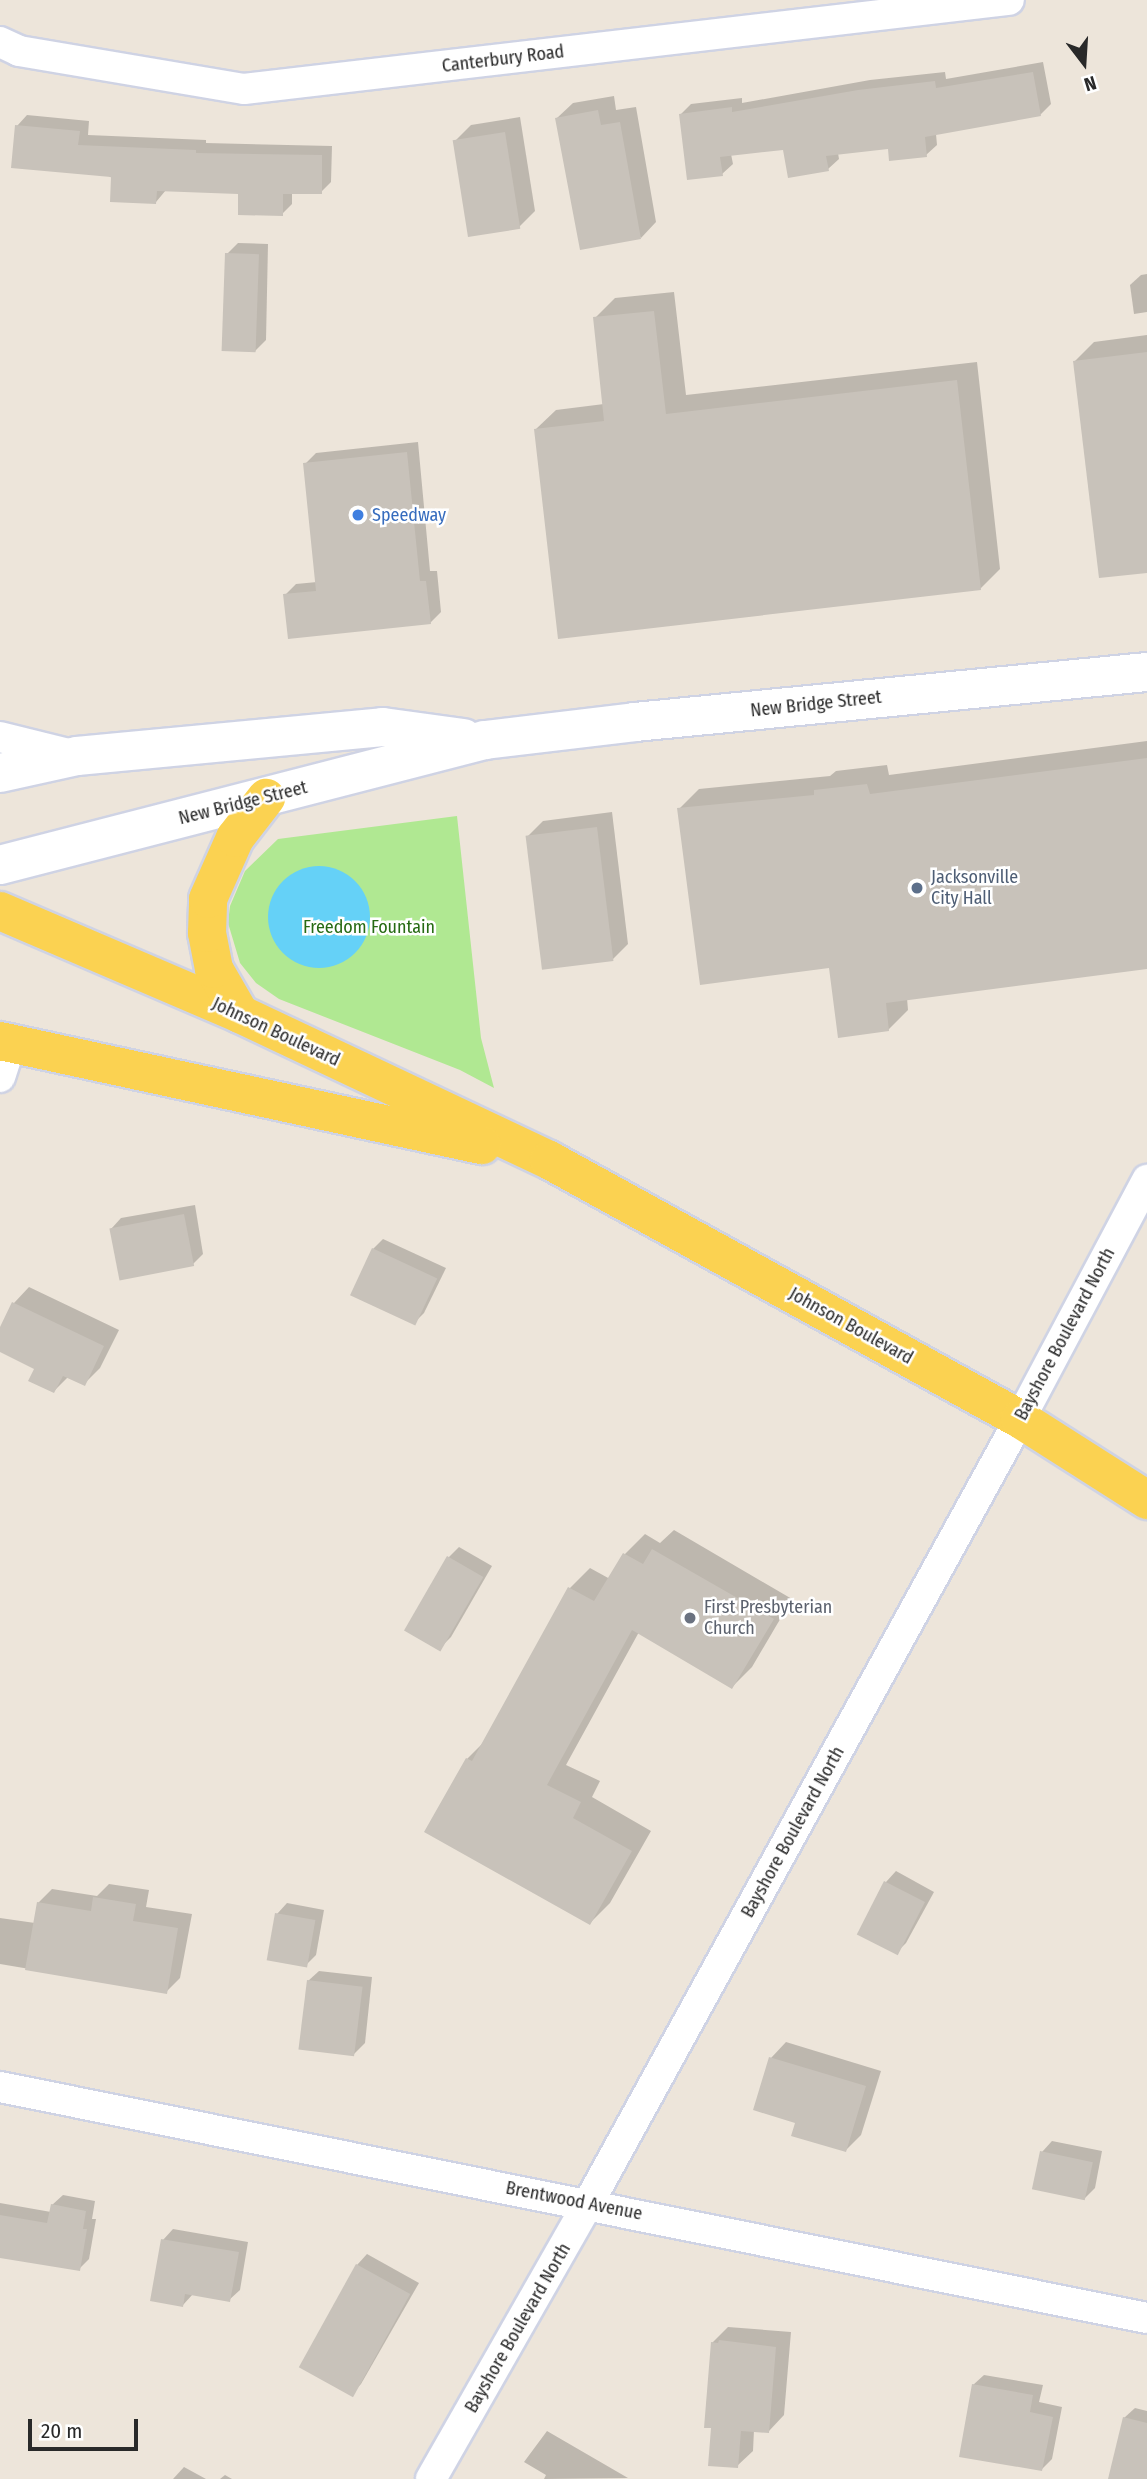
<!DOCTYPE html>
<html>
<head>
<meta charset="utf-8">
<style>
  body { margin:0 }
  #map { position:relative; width:1147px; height:2479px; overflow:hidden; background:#ede5da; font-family:"Fira Sans Condensed",sans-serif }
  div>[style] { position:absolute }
  .green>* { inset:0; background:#b0e892 }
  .water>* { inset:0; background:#65d1f7 }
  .round { border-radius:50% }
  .shadow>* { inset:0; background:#0003 }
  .building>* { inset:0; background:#c8c2ba; transform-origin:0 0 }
  .roads { filter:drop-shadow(2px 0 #cfd3e4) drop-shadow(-2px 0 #cfd3e4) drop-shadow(0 2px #cfd3e4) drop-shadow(0 -2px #cfd3e4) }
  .street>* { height:30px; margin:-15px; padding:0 15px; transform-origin:15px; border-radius:15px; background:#fff }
  .secondary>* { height:38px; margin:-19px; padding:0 19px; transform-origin:19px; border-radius:19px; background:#fff }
  .primary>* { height:38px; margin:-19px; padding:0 19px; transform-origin:19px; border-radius:19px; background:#fbd251 }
  .dots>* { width:19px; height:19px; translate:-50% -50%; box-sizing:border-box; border:4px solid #fff; border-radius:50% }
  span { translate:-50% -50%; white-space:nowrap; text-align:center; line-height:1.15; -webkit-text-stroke:5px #fff; paint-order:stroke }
  .street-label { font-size:18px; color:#292929 }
  .shop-label { font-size:18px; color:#366cbe }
  .left { translate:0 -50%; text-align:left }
  .service-label { font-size:18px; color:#4e5e75 }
  .park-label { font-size:18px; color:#276b14 }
  .worship-label { font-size:18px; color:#5b616d }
  .north { position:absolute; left:1049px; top:28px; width:70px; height:70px; -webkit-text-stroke:5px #fff; paint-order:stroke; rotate:163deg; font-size:19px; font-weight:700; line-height:28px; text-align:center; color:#292929 }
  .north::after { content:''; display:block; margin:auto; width:24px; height:32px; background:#292929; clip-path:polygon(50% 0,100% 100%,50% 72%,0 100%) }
  .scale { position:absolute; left:28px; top:2419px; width:110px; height:32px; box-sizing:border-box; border:4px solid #292929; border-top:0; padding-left:9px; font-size:21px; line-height:24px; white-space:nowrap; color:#292929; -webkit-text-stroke:5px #fff; paint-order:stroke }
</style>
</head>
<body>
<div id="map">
  <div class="green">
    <div style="clip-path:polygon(457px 816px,481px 1038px,494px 1088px,460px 1070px,279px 999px,256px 983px,240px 963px,228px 923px,230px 906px,245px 871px,278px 839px)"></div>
  </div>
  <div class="water">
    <div class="round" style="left:268px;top:866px;width:102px;height:102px"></div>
  </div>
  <div class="shadow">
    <div style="clip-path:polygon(1043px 62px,1051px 104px,1040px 115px,936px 134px,937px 145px,926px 155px,889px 147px,838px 153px,839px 159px,828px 169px,784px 148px,731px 154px,733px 164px,722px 174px,681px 114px,691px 104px,742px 98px,742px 103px,870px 80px,945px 72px,946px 79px)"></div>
    <div style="clip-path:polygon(614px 96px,616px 110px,636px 107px,656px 222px,641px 238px,557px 118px,573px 103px)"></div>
    <div style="clip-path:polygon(27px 115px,89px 121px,88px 135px,206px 140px,206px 143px,332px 146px,331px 182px,321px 192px,292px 192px,292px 204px,282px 214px,240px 193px,166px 190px,156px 202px,17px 126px)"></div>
    <div style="clip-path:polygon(520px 117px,535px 211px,519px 227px,455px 141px,471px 125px)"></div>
    <div style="clip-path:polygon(238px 243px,268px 244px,266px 340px,255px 351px,227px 254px)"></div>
    <div style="clip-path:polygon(1147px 274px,1147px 312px,1134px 314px,1130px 285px,1141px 275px)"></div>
    <div style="clip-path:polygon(674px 292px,686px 395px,977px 362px,1000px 569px,980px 589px,536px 429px,556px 410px,604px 404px,595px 318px,615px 298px)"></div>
    <div style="clip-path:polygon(1147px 335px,1147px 571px,1074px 362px,1094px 342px)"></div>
    <div style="clip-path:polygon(418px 442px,430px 571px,437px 571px,441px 612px,430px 623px,285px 595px,296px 584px,317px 582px,305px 464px,316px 453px)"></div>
    <div style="clip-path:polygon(1147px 741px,1147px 967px,907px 998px,908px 1010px,888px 1030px,679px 809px,699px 789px,830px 776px,836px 771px,887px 765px,889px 775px)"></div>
    <div style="clip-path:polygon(612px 812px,628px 944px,612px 960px,528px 836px,543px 821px)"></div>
    <div style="clip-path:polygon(195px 1205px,203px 1254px,193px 1264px,111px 1229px,121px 1218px)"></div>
    <div style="clip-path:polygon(383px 1239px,446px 1268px,424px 1313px,413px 1324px,373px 1249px)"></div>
    <div style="clip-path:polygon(29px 1287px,119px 1330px,100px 1368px,84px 1384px,68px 1377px,54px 1391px,37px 1368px,0 1350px,0 1331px,14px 1303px)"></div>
    <div style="clip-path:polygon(674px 1530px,792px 1599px,752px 1667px,732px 1687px,639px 1632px,566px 1765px,600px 1781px,592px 1797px,651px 1831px,610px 1903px,590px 1923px,467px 1759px,485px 1741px,570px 1588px,590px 1568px,610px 1579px,625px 1554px,645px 1534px,660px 1543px)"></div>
    <div style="clip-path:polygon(459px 1547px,492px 1566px,451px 1637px,440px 1648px,449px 1557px)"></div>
    <div style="clip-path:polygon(896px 1871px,934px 1892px,906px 1943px,896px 1953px,858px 1934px,886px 1882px)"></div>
    <div style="clip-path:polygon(109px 1884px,149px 1890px,146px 1907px,192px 1914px,180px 1978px,166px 1992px,0 1964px,0 1918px,35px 1923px,38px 1903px,52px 1889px,97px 1896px)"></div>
    <div style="clip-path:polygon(287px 1903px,324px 1910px,316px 1955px,305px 1966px,277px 1914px)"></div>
    <div style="clip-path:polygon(319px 1971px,372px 1977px,365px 2043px,354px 2054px,308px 1981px)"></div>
    <div style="clip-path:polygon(786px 2042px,881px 2071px,861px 2135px,846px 2150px,797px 2122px,771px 2058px)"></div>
    <div style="clip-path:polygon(1052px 2141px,1102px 2151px,1095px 2188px,1084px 2199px,1042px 2152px)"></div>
    <div style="clip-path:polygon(63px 2195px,95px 2201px,92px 2219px,96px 2219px,89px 2259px,79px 2269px,0 2256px,0 2203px,51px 2212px,52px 2205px)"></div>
    <div style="clip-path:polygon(173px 2229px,248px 2242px,240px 2290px,229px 2300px,193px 2294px,183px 2305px,163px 2240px)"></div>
    <div style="clip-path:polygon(367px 2254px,419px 2283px,361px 2384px,351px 2394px,357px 2265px)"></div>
    <div style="clip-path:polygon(728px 2327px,791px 2332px,784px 2415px,769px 2431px,754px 2430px,753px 2451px,737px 2466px,713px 2426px,712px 2343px)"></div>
    <div style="clip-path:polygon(984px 2375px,1043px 2385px,1039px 2402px,1062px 2407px,1052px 2459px,1041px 2470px,973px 2385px)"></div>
    <div style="clip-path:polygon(1135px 2408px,1147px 2411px,1147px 2479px,1109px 2479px,1124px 2418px)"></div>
    <div style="clip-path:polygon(547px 2431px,628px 2478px,544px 2479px,546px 2475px,524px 2462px)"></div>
    <div style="clip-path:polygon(184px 2467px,206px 2479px,173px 2479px)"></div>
    <div style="clip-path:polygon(225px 2475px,232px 2479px,220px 2479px)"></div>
  </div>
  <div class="building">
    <div style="clip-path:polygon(1033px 72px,1041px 116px,925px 137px,927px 157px,889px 161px,888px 149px,826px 156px,829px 171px,788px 178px,783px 150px,720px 157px,723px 176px,687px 180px,679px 114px,732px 107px,732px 112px,858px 90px,935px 81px,936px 88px)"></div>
    <div style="clip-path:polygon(598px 110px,601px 125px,620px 122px,641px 239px,580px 250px,555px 118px)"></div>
    <div style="clip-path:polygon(15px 125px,80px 131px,78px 145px,196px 150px,196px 153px,322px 155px,322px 194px,283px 194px,283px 216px,238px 215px,238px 194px,157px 191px,156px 204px,110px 202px,111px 177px,11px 168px)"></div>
    <div style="left:505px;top:132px;width:98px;height:53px;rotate:81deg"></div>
    <div style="left:225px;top:253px;width:34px;height:98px;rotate:2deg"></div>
    <div style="clip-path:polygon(654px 311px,666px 414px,957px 380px,981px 590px,558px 639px,534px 429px,604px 421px,593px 317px)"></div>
    <div style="clip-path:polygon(1147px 352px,1147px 573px,1099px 578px,1073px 361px)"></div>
    <div style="clip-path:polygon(407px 452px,420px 581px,426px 581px,431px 624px,288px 639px,283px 594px,316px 591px,303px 463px)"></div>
    <div style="clip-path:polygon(1147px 758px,1147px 969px,886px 1003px,889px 1031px,838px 1038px,829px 968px,700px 985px,677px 808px,814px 795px,814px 790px,867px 784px,870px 794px)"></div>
    <div style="left:597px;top:827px;width:135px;height:72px;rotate:83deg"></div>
    <div style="left:184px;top:1214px;width:53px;height:76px;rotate:79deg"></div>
    <div style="left:372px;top:1248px;width:72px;height:52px;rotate:25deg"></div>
    <div style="clip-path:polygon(12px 1302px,104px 1346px,85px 1386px,63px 1376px,54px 1393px,28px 1381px,34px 1369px,0 1352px,0 1327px)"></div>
    <div style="clip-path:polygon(652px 1549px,774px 1619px,732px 1689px,632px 1630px,547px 1785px,581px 1802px,573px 1818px,632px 1851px,590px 1925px,424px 1832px,466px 1758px,472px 1761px,568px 1587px,594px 1601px,623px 1553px,643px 1564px)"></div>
    <div style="left:447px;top:1556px;width:42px;height:86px;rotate:30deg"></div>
    <div style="left:884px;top:1881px;width:46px;height:60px;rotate:27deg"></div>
    <div style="clip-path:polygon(93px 1897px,136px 1904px,133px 1921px,178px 1928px,167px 1994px,25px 1970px,37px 1902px,91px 1911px)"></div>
    <div style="left:275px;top:1913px;width:41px;height:48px;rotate:10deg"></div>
    <div style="left:307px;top:1980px;width:56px;height:70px;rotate:7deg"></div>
    <div style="clip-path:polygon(769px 2057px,866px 2086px,846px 2152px,791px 2136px,795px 2123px,753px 2110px)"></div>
    <div style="left:1040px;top:2151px;width:54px;height:39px;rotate:12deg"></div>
    <div style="clip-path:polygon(51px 2204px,86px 2211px,83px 2229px,87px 2229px,80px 2271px,0 2258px,0 2215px,47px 2223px)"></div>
    <div style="clip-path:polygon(161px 2239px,239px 2252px,230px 2302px,185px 2294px,183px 2307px,150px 2301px)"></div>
    <div style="left:356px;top:2264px;width:62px;height:118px;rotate:29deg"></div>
    <div style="clip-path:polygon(719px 2340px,776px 2347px,769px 2433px,741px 2431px,738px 2468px,708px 2466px,711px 2428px,704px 2428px,711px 2342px,718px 2343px)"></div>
    <div style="clip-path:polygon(972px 2384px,1033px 2395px,1030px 2412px,1053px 2417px,1042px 2471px,959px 2457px)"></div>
    <div style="clip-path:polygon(1123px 2417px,1147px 2423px,1147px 2479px,1108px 2479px)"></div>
  </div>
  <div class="roads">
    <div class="street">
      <div style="left:0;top:42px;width:21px;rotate:25deg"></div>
      <div style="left:19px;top:51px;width:228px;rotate:9.6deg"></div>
      <div style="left:244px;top:89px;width:770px;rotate:-6.64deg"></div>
      <div style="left:0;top:737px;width:79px;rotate:13.9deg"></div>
      <div style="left:0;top:1077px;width:36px;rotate:-72deg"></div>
      <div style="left:0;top:2087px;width:1170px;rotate:11.39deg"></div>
      <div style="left:431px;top:2479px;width:317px;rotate:-60.3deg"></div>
      <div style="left:588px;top:2204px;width:896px;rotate:-61.18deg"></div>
      <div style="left:1020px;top:1419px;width:271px;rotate:-62deg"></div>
    </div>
    <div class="secondary">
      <div style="left:0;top:773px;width:79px;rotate:-12.4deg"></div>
      <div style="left:77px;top:756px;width:307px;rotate:-5.4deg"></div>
      <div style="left:383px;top:727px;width:81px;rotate:7.8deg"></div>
      <div style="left:0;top:865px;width:501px;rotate:-14.45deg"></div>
      <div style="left:485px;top:740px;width:151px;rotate:-6.8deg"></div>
      <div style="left:635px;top:722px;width:514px;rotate:-5.58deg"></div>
    </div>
    <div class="primary">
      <div style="left:0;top:911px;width:261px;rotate:23.2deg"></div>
      <div style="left:240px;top:1014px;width:342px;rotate:25.3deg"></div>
      <div style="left:549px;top:1160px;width:538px;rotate:28.81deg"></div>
      <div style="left:1020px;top:1419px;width:151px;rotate:32.5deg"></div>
      <div style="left:240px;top:1014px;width:52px;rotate:-120deg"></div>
      <div style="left:214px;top:969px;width:37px;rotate:-101deg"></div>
      <div style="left:207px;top:933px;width:34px;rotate:-88deg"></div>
      <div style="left:208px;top:899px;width:67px;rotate:-66.1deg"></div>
      <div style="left:235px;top:838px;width:51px;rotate:-52.2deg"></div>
      <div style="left:0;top:1041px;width:493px;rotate:12.2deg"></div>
    </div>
  </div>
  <div class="dots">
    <div style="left:358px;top:515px;background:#3f7fe0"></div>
    <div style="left:917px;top:888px;background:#5c6f8a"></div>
    <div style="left:690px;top:1618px;background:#6b7280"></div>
  </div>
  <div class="street-label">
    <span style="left:503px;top:59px;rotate:-7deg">Canterbury Road</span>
    <span style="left:816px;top:704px;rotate:-6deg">New Bridge Street</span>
    <span style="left:243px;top:803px;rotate:-14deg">New Bridge Street</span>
    <span style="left:276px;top:1032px;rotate:25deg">Johnson Boulevard</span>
    <span style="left:851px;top:1326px;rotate:29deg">Johnson Boulevard</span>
    <span style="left:1065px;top:1334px;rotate:-62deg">Bayshore Boulevard North</span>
    <span style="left:793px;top:1832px;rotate:-61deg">Bayshore Boulevard North</span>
    <span style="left:574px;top:2201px;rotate:11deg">Brentwood Avenue</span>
    <span style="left:518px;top:2328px;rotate:-60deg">Bayshore Boulevard North</span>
  </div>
  <div class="shop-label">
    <span class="left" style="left:372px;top:515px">Speedway</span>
  </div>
  <div class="service-label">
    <span class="left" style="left:931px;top:888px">Jacksonville<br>City Hall</span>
  </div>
  <div class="park-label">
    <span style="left:369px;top:927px">Freedom Fountain</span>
  </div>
  <div class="worship-label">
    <span class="left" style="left:704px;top:1618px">First Presbyterian<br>Church</span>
  </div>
  <div class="north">N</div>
  <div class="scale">20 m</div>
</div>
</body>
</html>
